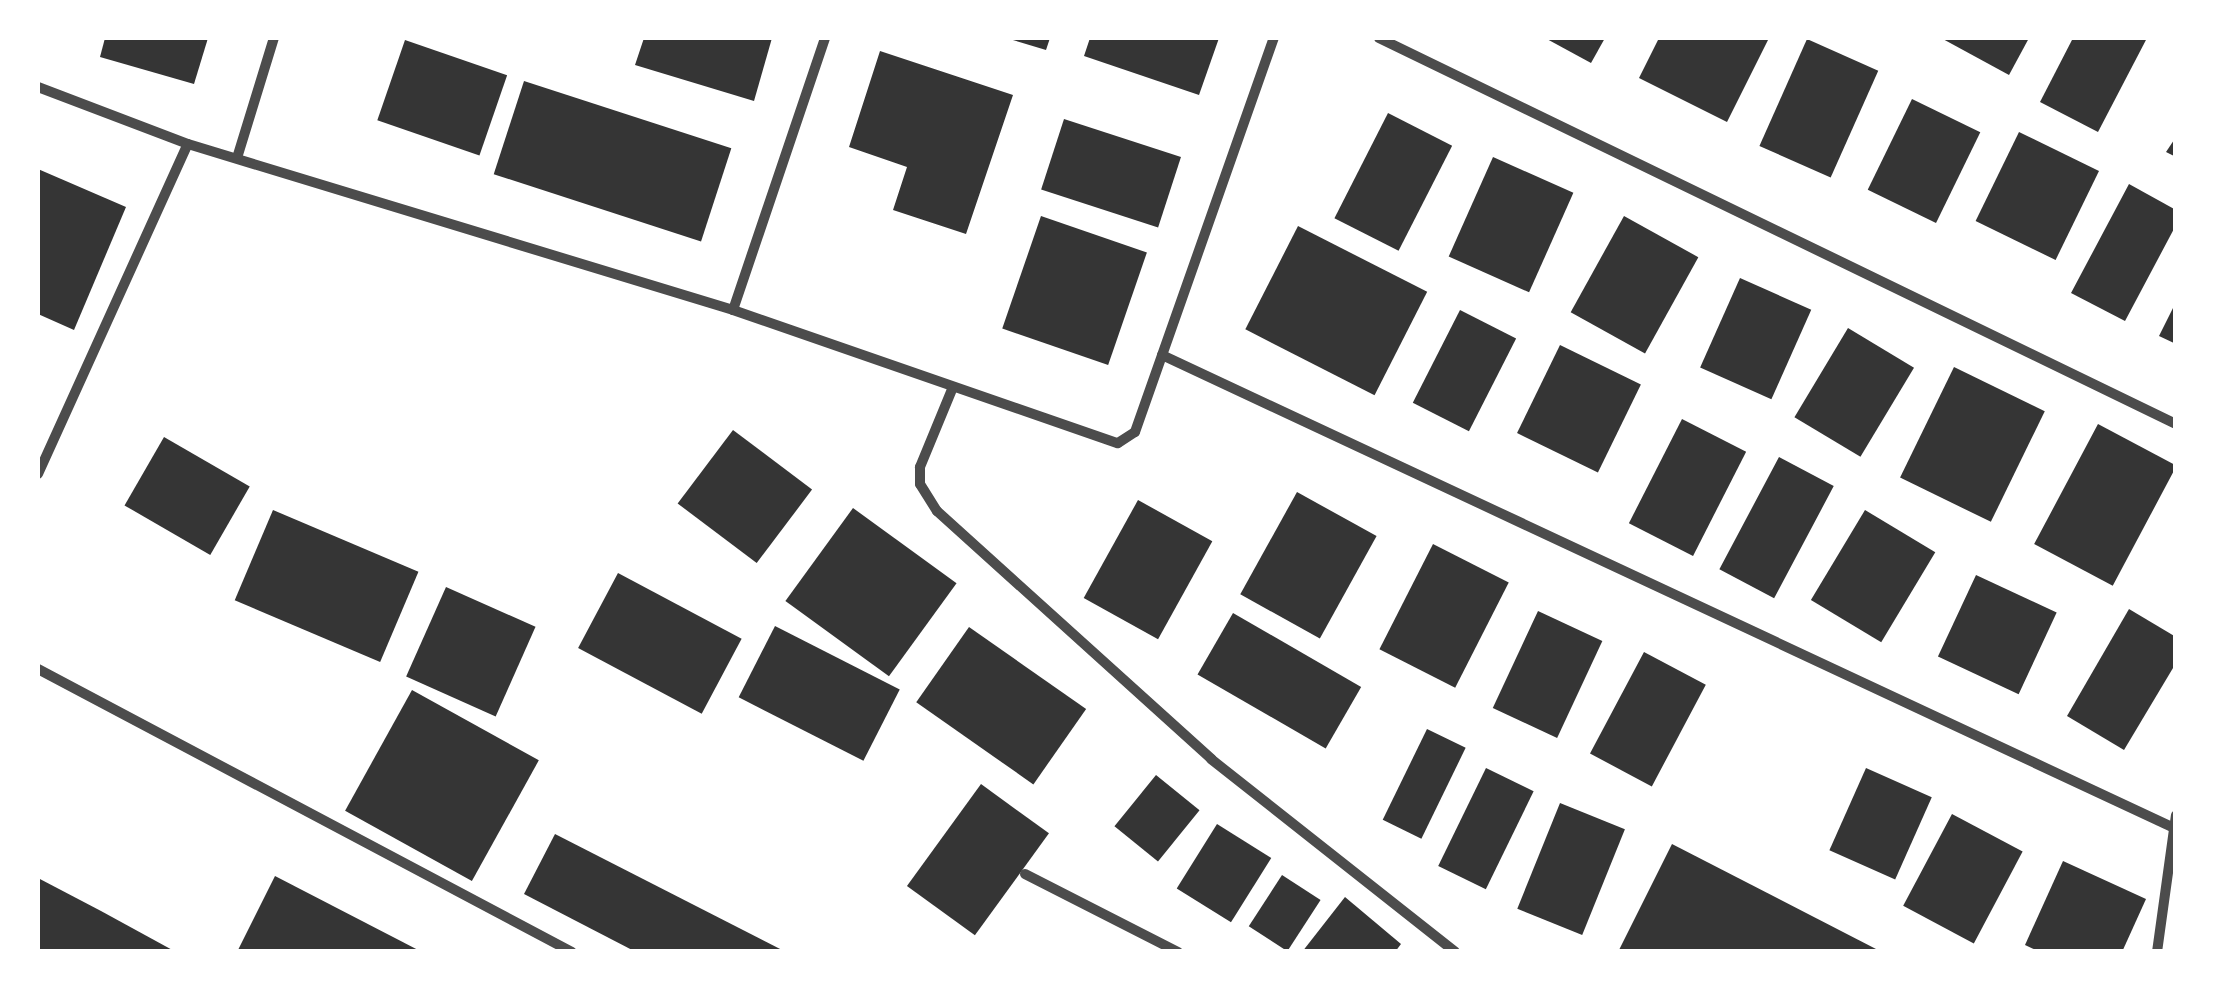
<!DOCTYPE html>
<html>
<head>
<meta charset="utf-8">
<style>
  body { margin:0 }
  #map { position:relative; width:2213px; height:989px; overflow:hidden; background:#fff; font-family:"Open Sans",sans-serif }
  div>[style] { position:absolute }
  .building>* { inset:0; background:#353535; transform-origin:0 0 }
  .minor>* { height:10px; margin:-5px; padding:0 5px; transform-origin:5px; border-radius:5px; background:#4c4c4c }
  span { translate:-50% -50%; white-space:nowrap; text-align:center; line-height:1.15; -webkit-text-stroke:10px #fff; paint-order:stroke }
  .frame { position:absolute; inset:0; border:40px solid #fff; pointer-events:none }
</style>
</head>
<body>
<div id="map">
  <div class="building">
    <div style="clip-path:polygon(105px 38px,208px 38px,194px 84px,100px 57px)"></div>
    <div style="clip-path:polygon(644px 38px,772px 38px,754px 101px,635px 65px)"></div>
    <div style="clip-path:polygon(1006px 38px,1050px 38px,1046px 50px)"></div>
    <div style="clip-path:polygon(1090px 38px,1219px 38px,1199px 95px,1084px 56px)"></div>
    <div style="clip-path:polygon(1545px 38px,1605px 38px,1591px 63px)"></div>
    <div style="clip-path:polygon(1659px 38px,1769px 38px,1727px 122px,1639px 78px)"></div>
    <div style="clip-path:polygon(1941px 38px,2029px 38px,2009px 75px)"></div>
    <div style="clip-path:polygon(2073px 38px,2147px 38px,2098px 132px,2040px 102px)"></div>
    <div style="left:1807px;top:39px;width:78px;height:117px;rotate:24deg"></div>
    <div style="left:405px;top:40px;width:108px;height:85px;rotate:19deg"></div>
    <div style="clip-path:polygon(880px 51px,1013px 95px,966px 234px,893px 210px,907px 167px,849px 147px)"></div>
    <div style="left:524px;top:81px;width:218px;height:98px;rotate:18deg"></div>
    <div style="left:1912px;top:99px;width:76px;height:101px;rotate:26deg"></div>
    <div style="left:1388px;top:113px;width:72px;height:118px;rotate:27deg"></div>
    <div style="left:1064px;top:119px;width:123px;height:74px;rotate:18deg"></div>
    <div style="left:2019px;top:132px;width:89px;height:99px;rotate:26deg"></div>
    <div style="clip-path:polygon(2176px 137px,2176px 157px,2166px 152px)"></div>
    <div style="left:1493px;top:157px;width:88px;height:109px;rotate:24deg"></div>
    <div style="clip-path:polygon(38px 169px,126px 207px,74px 330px,38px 314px)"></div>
    <div style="clip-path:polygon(2129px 184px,2176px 210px,2176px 225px,2125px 321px,2071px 293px)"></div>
    <div style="left:1041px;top:216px;width:112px;height:119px;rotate:19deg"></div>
    <div style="left:1624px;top:216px;width:85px;height:110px;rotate:29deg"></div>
    <div style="left:1298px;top:226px;width:145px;height:116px;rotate:27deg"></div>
    <div style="left:1740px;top:278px;width:78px;height:98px;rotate:24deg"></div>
    <div style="clip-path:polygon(2176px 302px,2176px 344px,2159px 336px)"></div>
    <div style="left:1460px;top:310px;width:63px;height:104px;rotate:27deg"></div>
    <div style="left:1848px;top:328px;width:77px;height:104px;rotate:31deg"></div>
    <div style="left:1560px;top:345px;width:90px;height:98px;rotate:26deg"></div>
    <div style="left:1954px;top:367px;width:101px;height:123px;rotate:26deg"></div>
    <div style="left:1682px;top:419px;width:72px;height:117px;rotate:27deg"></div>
    <div style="left:2098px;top:424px;width:89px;height:136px;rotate:28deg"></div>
    <div style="left:733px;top:430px;width:99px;height:92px;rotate:37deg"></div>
    <div style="left:164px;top:437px;width:99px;height:79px;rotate:30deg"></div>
    <div style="left:1779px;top:457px;width:62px;height:127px;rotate:28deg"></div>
    <div style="left:1297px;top:492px;width:91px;height:117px;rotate:29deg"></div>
    <div style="left:1138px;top:500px;width:85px;height:112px;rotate:29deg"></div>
    <div style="left:853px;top:508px;width:128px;height:115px;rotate:36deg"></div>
    <div style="left:273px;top:510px;width:158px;height:98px;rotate:23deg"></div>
    <div style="left:1865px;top:510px;width:82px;height:105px;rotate:31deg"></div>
    <div style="left:1433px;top:544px;width:85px;height:118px;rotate:27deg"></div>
    <div style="left:618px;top:573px;width:140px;height:85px;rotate:28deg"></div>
    <div style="left:1976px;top:575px;width:89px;height:90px;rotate:25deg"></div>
    <div style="left:446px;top:587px;width:98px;height:98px;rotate:24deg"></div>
    <div style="clip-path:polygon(2129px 609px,2176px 637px,2176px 663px,2124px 750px,2067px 716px)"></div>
    <div style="left:1538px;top:611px;width:71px;height:107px;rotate:25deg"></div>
    <div style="left:1233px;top:613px;width:148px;height:71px;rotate:30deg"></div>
    <div style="left:775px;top:626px;width:140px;height:80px;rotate:27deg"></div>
    <div style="left:969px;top:627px;width:143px;height:92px;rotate:35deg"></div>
    <div style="left:1644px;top:652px;width:70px;height:115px;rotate:28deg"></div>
    <div style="left:412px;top:690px;width:145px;height:138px;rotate:29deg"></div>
    <div style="left:1427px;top:729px;width:43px;height:101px;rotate:26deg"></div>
    <div style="left:1486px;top:768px;width:53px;height:109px;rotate:26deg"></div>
    <div style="left:1866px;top:768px;width:72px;height:90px;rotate:24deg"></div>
    <div style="left:1156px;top:775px;width:56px;height:66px;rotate:39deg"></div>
    <div style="left:981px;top:784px;width:84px;height:126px;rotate:36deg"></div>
    <div style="left:1560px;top:803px;width:70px;height:114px;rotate:22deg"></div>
    <div style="left:1952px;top:814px;width:80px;height:104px;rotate:28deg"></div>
    <div style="left:1217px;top:824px;width:64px;height:76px;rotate:32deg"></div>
    <div style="clip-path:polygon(555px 834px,786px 952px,636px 952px,524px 894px)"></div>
    <div style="clip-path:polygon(1672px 844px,1876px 949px,1874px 952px,1618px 952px)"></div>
    <div style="clip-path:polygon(2063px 861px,2146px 899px,2122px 952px,2040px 952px,2025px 945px)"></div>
    <div style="left:1282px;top:875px;width:46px;height:61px;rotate:33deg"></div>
    <div style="clip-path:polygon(275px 876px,422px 952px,237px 952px)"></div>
    <div style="clip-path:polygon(38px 878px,101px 911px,176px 952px,38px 952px)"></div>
    <div style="clip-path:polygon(1345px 897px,1401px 944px,1395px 952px,1302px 952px)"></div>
  </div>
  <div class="minor">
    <div style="left:1379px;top:38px;width:886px;rotate:25.84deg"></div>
    <div style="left:38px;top:87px;width:160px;rotate:20.8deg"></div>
    <div style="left:188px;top:144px;width:570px;rotate:16.94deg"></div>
    <div style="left:733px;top:310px;width:407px;rotate:19.1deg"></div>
    <div style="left:1118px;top:443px;width:20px;rotate:-33deg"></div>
    <div style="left:1135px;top:432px;width:418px;rotate:-70.6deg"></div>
    <div style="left:237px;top:158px;width:126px;rotate:-72.9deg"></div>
    <div style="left:733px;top:310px;width:287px;rotate:-71.3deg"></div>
    <div style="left:1162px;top:355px;width:1119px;rotate:25.05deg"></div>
    <div style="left:953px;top:387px;width:87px;rotate:112.4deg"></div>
    <div style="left:920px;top:467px;width:17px;rotate:90deg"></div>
    <div style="left:920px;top:484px;width:32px;rotate:58deg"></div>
    <div style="left:937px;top:511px;width:370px;rotate:42.1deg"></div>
    <div style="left:1211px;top:759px;width:311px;rotate:38.3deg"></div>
    <div style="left:38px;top:474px;width:362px;rotate:-65.6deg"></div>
    <div style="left:38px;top:669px;width:604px;rotate:27.92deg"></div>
    <div style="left:1025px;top:874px;width:172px;rotate:27deg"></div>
    <div style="left:2157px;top:952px;width:138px;rotate:-82.1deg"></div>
  </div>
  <div class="frame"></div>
</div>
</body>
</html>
